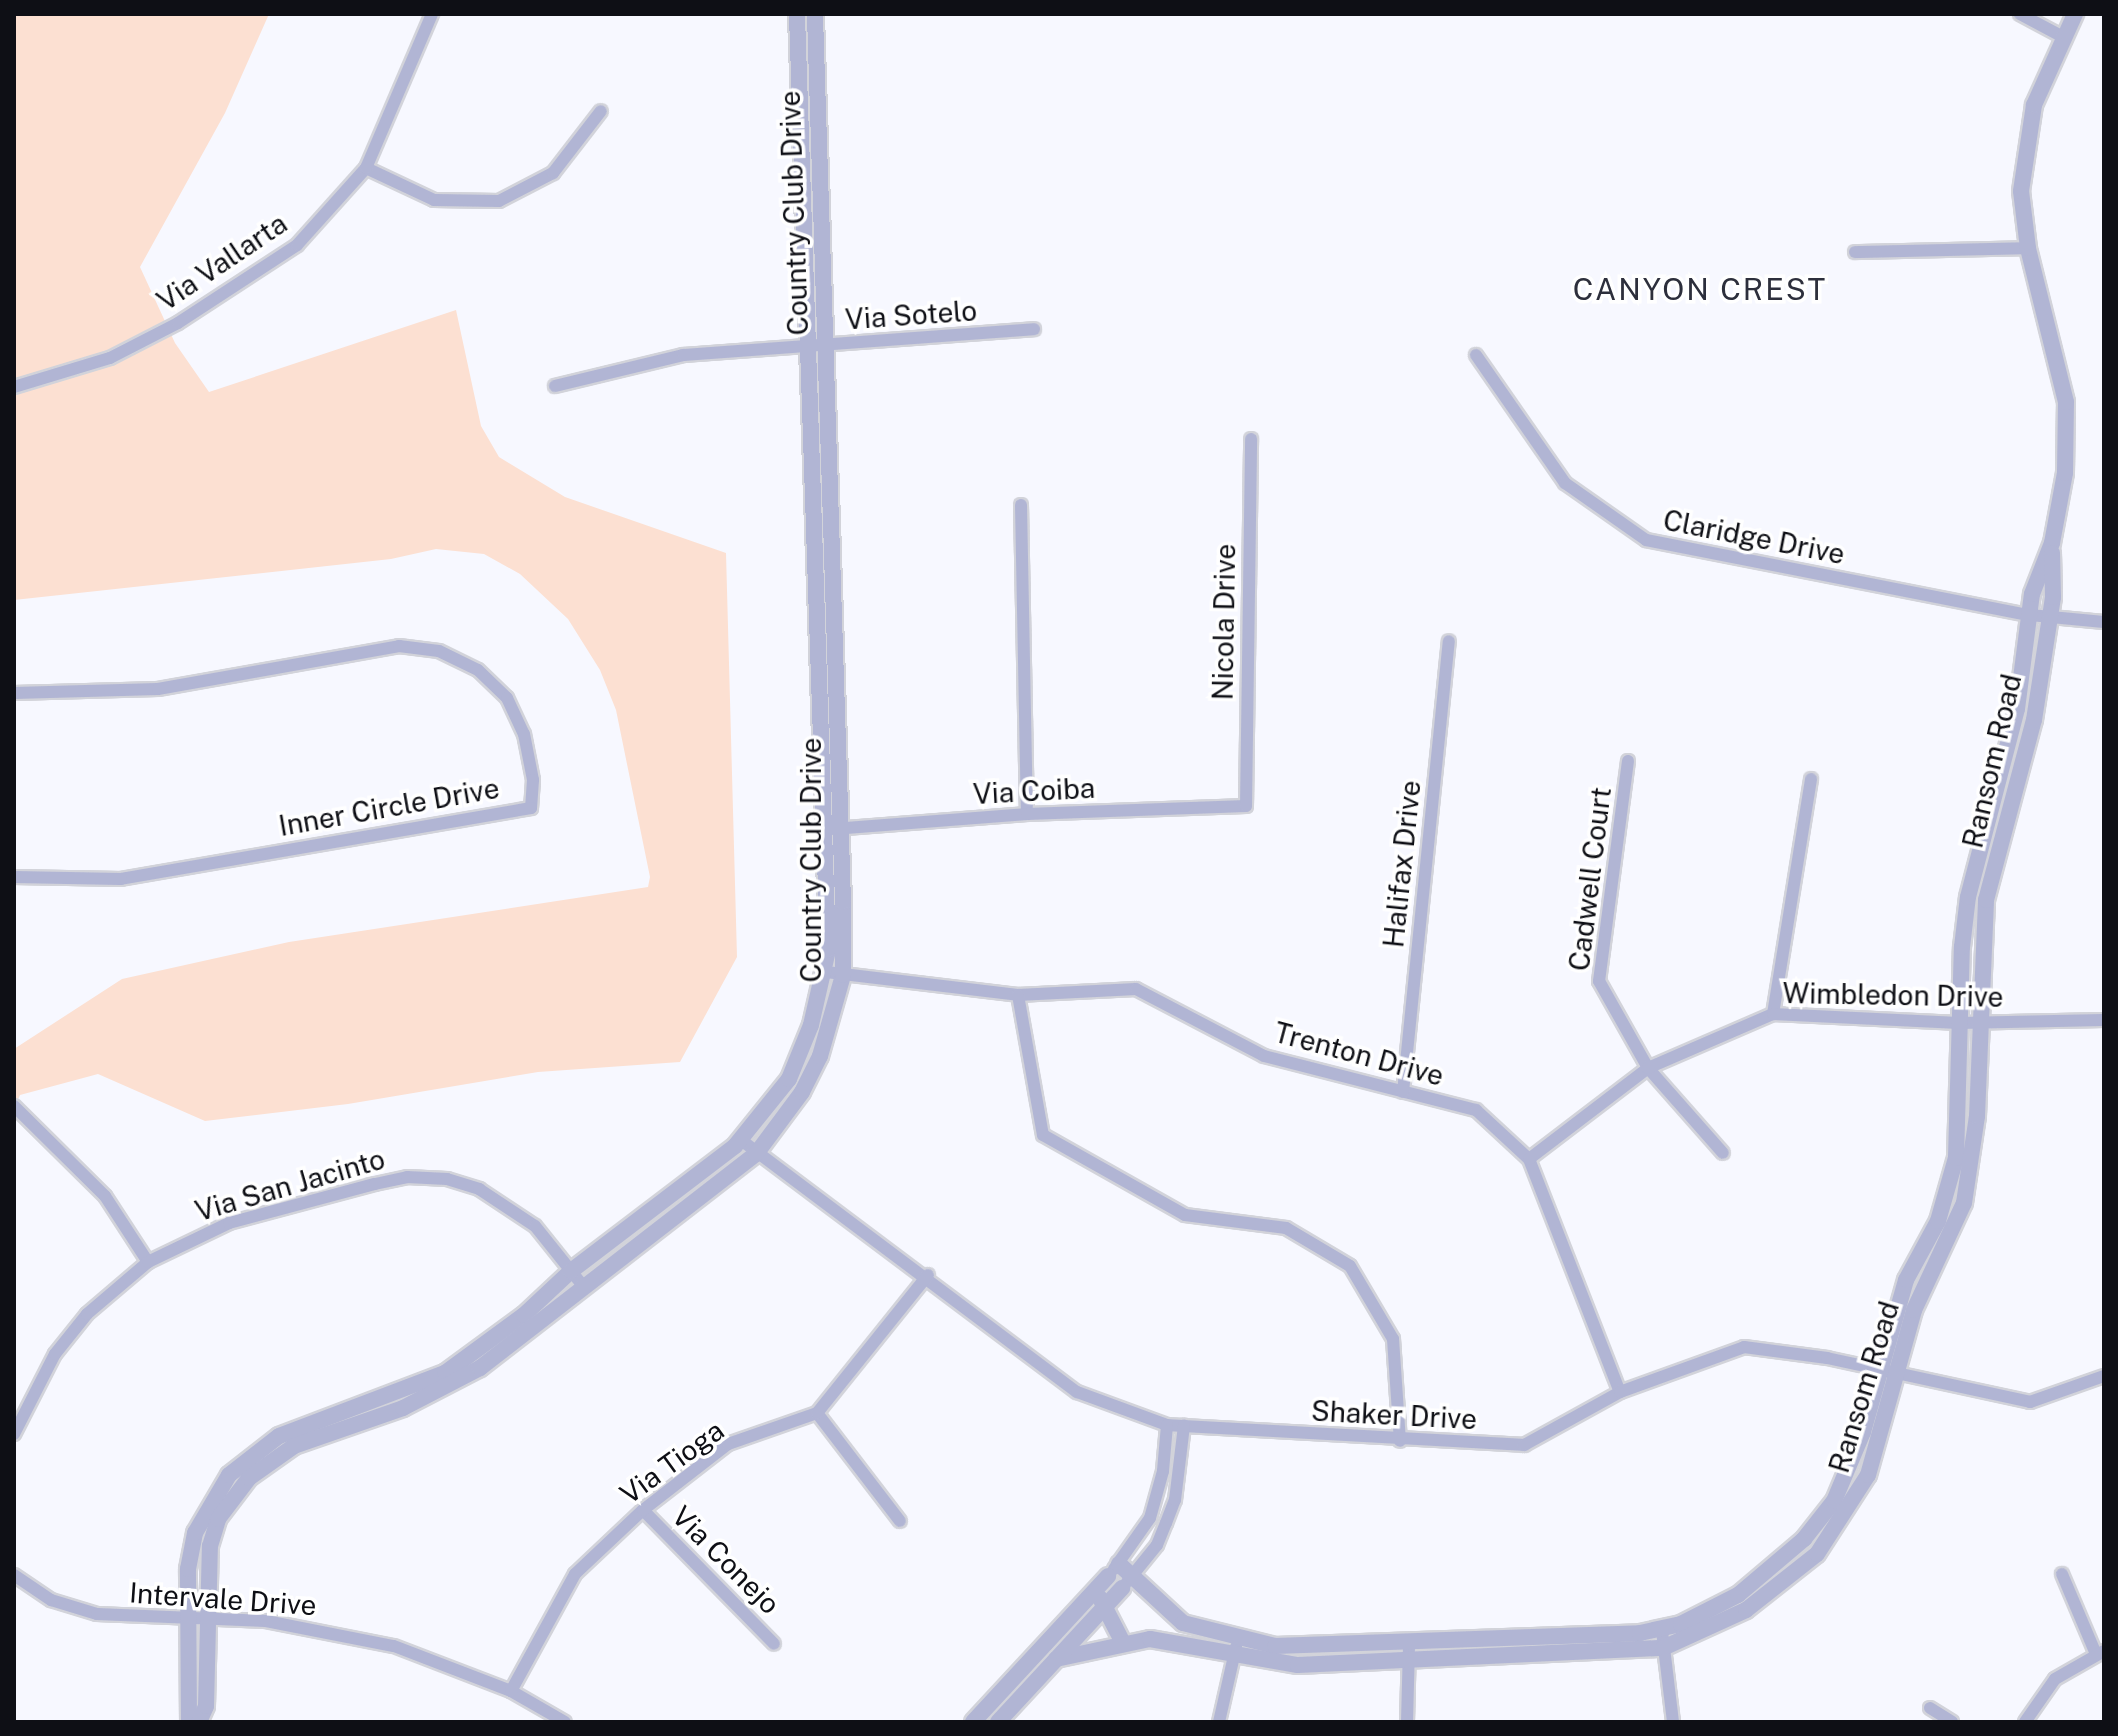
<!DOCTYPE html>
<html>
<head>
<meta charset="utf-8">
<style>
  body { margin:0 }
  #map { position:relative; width:2118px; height:1736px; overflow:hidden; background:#f7f8ff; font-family:"Public Sans",sans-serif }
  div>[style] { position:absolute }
  .green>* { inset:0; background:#fce0d2 }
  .roads { filter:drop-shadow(2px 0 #d2d3da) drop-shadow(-2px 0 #d2d3da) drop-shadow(0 2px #d2d3da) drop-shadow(0 -2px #d2d3da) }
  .minor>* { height:12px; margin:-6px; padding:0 6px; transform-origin:6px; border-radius:6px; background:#b1b5d4 }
  .tertiary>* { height:16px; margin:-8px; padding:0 8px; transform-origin:8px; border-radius:8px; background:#b1b5d4 }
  span { translate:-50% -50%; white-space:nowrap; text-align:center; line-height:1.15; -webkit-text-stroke:7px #fff; paint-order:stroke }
  .street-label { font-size:28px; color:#0e0f15 }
  .neighbourhood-label { font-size:30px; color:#2d2f3c; letter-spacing:2px }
  .frame { position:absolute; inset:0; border:16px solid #0e0f15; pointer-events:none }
</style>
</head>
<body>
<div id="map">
  <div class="green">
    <div style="clip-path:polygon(14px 14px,269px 14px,225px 113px,140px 267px,175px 343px,209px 392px,456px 310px,481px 426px,499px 457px,565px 497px,726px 553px,737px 957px,680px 1062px,538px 1072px,348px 1104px,205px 1121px,98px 1074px,20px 1095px,14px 1108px,14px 1049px,122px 979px,289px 942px,648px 887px,650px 877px,616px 710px,600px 670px,568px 619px,520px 574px,484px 554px,436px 549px,391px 559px,14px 600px)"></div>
  </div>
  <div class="roads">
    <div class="minor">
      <div style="left:2020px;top:14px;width:49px;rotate:28.1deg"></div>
      <div style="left:366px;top:168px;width:75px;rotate:25.2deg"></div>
      <div style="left:434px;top:200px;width:65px;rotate:0.9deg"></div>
      <div style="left:499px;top:201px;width:61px;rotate:-27.4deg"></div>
      <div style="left:553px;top:173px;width:78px;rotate:-52.3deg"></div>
      <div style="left:1855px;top:252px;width:173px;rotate:-1.3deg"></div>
      <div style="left:1476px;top:355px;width:156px;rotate:55.2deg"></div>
      <div style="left:1565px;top:483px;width:99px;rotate:35.1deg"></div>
      <div style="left:1646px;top:540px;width:391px;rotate:11.1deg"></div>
      <div style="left:2030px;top:615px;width:74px;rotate:5.4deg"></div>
      <div style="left:555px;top:386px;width:132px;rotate:-13.6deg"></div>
      <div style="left:683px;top:355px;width:352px;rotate:-4.2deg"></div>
      <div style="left:14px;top:387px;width:100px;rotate:-16.8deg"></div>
      <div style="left:110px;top:358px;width:76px;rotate:-27.2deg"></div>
      <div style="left:178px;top:323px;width:142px;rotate:-33.2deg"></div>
      <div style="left:297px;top:245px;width:103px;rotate:-48.1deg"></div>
      <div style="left:366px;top:168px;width:168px;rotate:-66.8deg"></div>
      <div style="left:1021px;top:505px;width:309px;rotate:88.9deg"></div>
      <div style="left:14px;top:693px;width:144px;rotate:-1.6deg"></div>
      <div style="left:158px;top:689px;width:245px;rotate:-10.1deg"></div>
      <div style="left:399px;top:646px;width:40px;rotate:7.1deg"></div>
      <div style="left:439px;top:651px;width:43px;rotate:26deg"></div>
      <div style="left:478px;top:670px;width:40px;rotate:44deg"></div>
      <div style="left:507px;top:698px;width:40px;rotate:65deg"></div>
      <div style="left:524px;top:734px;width:47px;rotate:78.9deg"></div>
      <div style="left:533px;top:780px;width:28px;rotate:94deg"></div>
      <div style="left:531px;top:808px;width:416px;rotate:170.2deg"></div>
      <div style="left:121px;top:879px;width:107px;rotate:-178.9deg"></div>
      <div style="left:1628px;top:761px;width:222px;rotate:97.5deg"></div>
      <div style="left:1599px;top:981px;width:100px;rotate:60.6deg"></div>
      <div style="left:1648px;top:1068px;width:113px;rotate:48.6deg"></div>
      <div style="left:833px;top:829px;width:195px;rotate:-4.4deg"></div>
      <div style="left:1027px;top:814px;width:219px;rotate:-2.1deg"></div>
      <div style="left:1246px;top:806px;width:367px;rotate:-89.2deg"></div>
      <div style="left:826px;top:972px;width:193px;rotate:6.8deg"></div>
      <div style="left:1018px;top:995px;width:118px;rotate:-2.9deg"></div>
      <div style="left:1136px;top:989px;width:144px;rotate:27.6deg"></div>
      <div style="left:1264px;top:1056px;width:219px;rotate:14.3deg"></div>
      <div style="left:1476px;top:1110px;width:72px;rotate:42.8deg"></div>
      <div style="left:1529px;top:1159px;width:250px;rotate:68.7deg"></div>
      <div style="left:1018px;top:995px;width:142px;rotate:79.9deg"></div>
      <div style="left:1043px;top:1135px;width:163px;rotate:29.4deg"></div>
      <div style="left:1185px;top:1215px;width:102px;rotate:7.3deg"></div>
      <div style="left:1286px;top:1228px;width:74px;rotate:30.7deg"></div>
      <div style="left:1350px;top:1266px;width:85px;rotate:59.5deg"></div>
      <div style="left:1393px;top:1339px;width:102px;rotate:86.1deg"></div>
      <div style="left:1773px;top:1014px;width:238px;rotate:-80.8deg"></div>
      <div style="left:1403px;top:1092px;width:453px;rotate:-84.2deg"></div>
      <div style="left:14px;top:1106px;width:128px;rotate:44.7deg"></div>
      <div style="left:105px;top:1196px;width:79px;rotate:56.9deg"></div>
      <div style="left:741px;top:1140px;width:420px;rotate:36.9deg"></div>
      <div style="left:1077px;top:1392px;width:96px;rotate:20.1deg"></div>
      <div style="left:1167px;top:1425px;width:358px;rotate:3.2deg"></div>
      <div style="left:1524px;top:1445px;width:110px;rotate:-28.9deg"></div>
      <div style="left:1620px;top:1392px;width:132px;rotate:-19.9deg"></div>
      <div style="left:1744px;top:1347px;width:84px;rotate:7.5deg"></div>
      <div style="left:1827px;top:1358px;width:208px;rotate:12.2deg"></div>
      <div style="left:2030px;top:1402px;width:78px;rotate:-19.4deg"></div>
      <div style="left:1529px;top:1159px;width:150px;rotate:-37.4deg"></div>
      <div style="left:1648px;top:1068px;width:136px;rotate:-23.4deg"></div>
      <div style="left:1773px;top:1014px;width:186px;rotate:2.8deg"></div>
      <div style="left:1959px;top:1023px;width:145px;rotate:-1.2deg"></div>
      <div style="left:817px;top:1413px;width:136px;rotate:52.5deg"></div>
      <div style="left:14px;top:1434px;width:90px;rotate:-62.9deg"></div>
      <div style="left:55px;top:1354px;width:51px;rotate:-51.3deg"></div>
      <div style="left:87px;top:1314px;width:80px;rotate:-40.4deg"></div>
      <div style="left:148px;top:1262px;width:90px;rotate:-25.7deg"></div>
      <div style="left:229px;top:1223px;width:151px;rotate:-15deg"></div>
      <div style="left:375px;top:1184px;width:33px;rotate:-12deg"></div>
      <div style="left:407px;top:1177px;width:40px;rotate:2.9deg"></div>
      <div style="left:447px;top:1179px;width:34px;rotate:17deg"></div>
      <div style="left:479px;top:1189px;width:67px;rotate:33.5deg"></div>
      <div style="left:535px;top:1226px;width:77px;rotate:51.3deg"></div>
      <div style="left:643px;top:1510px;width:187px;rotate:45.6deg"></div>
      <div style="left:1114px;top:1569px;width:62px;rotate:-54.8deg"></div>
      <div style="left:1150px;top:1518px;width:49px;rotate:-74.5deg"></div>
      <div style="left:1163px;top:1471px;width:46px;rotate:-85deg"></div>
      <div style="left:2062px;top:1574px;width:87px;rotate:67deg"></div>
      <div style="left:14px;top:1575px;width:45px;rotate:34deg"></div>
      <div style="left:51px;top:1600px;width:48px;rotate:16.9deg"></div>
      <div style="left:97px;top:1614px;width:169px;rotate:2.4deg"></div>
      <div style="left:266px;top:1621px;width:130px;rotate:11.1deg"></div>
      <div style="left:394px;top:1646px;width:125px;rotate:21deg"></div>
      <div style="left:511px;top:1691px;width:62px;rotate:29.9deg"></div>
      <div style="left:1127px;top:1582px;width:48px;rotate:-51deg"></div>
      <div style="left:1157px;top:1545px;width:24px;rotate:-68deg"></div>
      <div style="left:1166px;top:1523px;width:25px;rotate:-69deg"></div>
      <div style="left:1175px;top:1500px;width:75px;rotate:-83.1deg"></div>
      <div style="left:1662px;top:1631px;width:92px;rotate:83.1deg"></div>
      <div style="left:511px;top:1691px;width:133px;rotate:-61.3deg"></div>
      <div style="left:575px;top:1574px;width:93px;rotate:-43.3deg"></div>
      <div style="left:643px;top:1510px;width:108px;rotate:-37.8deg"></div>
      <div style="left:728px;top:1444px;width:94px;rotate:-19.2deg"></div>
      <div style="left:817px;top:1413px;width:177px;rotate:-51.2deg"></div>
      <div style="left:1930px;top:1708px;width:26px;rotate:32deg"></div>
      <div style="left:1219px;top:1722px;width:77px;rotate:-77.2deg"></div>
      <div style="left:1407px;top:1722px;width:79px;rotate:-88.5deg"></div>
      <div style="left:2025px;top:1722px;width:52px;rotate:-55.1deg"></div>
      <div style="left:2055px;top:1679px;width:56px;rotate:-29.7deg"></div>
    </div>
    <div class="tertiary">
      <div style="left:1119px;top:1564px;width:87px;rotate:42.7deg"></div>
      <div style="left:1183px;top:1623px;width:95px;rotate:14deg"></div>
      <div style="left:1275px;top:1646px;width:365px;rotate:-2deg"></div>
      <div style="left:1640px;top:1633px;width:42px;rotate:-12.4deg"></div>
      <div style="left:1681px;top:1624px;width:64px;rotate:-27deg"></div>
      <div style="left:1738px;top:1595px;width:87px;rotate:-40.3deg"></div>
      <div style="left:1804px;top:1539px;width:48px;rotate:-51.7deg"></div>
      <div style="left:1834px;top:1501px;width:75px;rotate:-67.2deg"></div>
      <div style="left:1863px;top:1432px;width:158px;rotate:-74.2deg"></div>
      <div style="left:1906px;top:1280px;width:67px;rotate:-61.5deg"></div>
      <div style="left:1938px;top:1221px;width:66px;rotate:-74.1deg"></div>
      <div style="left:1956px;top:1158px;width:211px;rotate:-88.4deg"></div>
      <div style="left:1962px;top:947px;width:50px;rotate:-83.2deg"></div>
      <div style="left:1968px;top:897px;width:194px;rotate:-75.4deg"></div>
      <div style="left:2017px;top:709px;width:116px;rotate:-82.6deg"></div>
      <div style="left:2032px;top:594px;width:55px;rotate:-68.6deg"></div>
      <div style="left:2052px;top:543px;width:71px;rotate:-79.5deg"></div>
      <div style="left:2065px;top:473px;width:71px;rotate:-89.2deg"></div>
      <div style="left:2066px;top:402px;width:159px;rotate:-103.9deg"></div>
      <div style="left:2028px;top:248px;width:57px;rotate:-97deg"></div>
      <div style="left:2021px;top:191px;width:87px;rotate:-81.4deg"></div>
      <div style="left:2034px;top:105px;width:100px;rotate:-65.7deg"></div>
      <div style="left:1100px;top:1598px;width:48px;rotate:62.9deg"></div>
      <div style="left:1056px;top:1659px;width:96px;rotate:-12deg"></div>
      <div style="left:1150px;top:1639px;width:150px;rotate:10deg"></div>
      <div style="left:1298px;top:1665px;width:365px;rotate:-2.7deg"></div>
      <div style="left:1663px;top:1648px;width:91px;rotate:-24.6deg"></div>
      <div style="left:1746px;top:1610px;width:90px;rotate:-38.3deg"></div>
      <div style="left:1817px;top:1554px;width:94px;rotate:-57.2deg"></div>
      <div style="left:1868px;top:1475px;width:171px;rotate:-74.4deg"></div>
      <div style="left:1914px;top:1310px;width:118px;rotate:-65deg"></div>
      <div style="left:1964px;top:1203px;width:88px;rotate:-81.5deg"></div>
      <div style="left:1977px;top:1116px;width:216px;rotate:-87.6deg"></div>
      <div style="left:1986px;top:900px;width:186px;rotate:-75.1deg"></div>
      <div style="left:2034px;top:720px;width:124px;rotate:-81.2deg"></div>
      <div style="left:2053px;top:597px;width:44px;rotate:-91.3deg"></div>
      <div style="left:189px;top:1722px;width:153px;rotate:-90.4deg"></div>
      <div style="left:188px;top:1569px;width:37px;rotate:-79deg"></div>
      <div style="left:195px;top:1533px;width:67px;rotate:-59.6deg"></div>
      <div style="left:229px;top:1475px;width:63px;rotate:-38deg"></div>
      <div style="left:279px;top:1436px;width:178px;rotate:-20.8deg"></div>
      <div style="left:445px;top:1373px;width:98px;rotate:-36.3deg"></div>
      <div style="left:524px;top:1315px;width:64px;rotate:-43.1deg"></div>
      <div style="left:571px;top:1271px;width:206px;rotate:-37.3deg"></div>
      <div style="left:735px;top:1146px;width:86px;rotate:-51.1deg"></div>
      <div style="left:789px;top:1079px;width:58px;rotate:-67.8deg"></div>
      <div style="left:811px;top:1025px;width:77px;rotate:-77.2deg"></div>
      <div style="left:828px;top:950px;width:937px;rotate:-91.9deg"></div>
      <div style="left:199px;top:1722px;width:17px;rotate:-66deg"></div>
      <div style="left:206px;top:1706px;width:160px;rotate:-88.6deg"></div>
      <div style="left:210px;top:1546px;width:28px;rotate:-73deg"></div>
      <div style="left:218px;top:1519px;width:51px;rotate:-52.9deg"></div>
      <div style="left:249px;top:1478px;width:55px;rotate:-35.4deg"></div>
      <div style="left:294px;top:1446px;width:115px;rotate:-19.2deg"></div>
      <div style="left:403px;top:1408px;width:87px;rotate:-27.5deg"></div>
      <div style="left:480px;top:1368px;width:349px;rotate:-37.8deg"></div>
      <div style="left:756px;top:1154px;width:77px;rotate:-53.4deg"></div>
      <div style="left:802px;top:1092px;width:40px;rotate:-63.4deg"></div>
      <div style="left:820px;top:1056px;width:84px;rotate:-74.1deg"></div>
      <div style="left:843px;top:975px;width:73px;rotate:-90deg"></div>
      <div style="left:843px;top:902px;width:888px;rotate:-91.81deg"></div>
      <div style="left:973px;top:1722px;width:199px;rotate:-47.2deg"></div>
      <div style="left:998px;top:1722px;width:183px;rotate:-47.2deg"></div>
    </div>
  </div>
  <div class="street-label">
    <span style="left:794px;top:213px;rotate:-92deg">Country Club Drive</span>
    <span style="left:222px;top:262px;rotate:-34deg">Via Vallarta</span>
    <span style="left:911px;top:315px;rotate:-4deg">Via Sotelo</span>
    <span style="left:1754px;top:537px;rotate:11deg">Claridge Drive</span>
    <span style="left:1224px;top:622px;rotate:-89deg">Nicola Drive</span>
    <span style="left:1992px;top:761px;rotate:-77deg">Ransom Road</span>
    <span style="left:1034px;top:791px;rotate:-3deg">Via Coiba</span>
    <span style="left:389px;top:807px;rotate:-10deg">Inner Circle Drive</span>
    <span style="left:811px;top:860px;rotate:-90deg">Country Club Drive</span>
    <span style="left:1402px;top:864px;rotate:-84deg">Halifax Drive</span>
    <span style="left:1590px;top:879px;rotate:-83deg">Cadwell Court</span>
    <span style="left:1893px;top:995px;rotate:1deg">Wimbledon Drive</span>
    <span style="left:1359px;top:1054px;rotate:15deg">Trenton Drive</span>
    <span style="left:290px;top:1185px;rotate:-16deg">Via San Jacinto</span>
    <span style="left:1864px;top:1387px;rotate:-73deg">Ransom Road</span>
    <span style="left:1394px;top:1415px;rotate:3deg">Shaker Drive</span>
    <span style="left:672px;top:1462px;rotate:-36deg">Via Tioga</span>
    <span style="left:726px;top:1560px;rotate:45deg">Via Conejo</span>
    <span style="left:223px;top:1599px;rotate:4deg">Intervale Drive</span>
  </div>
  <div class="neighbourhood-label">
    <span style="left:1700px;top:289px">CANYON CREST</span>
  </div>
  <div class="frame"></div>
</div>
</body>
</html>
